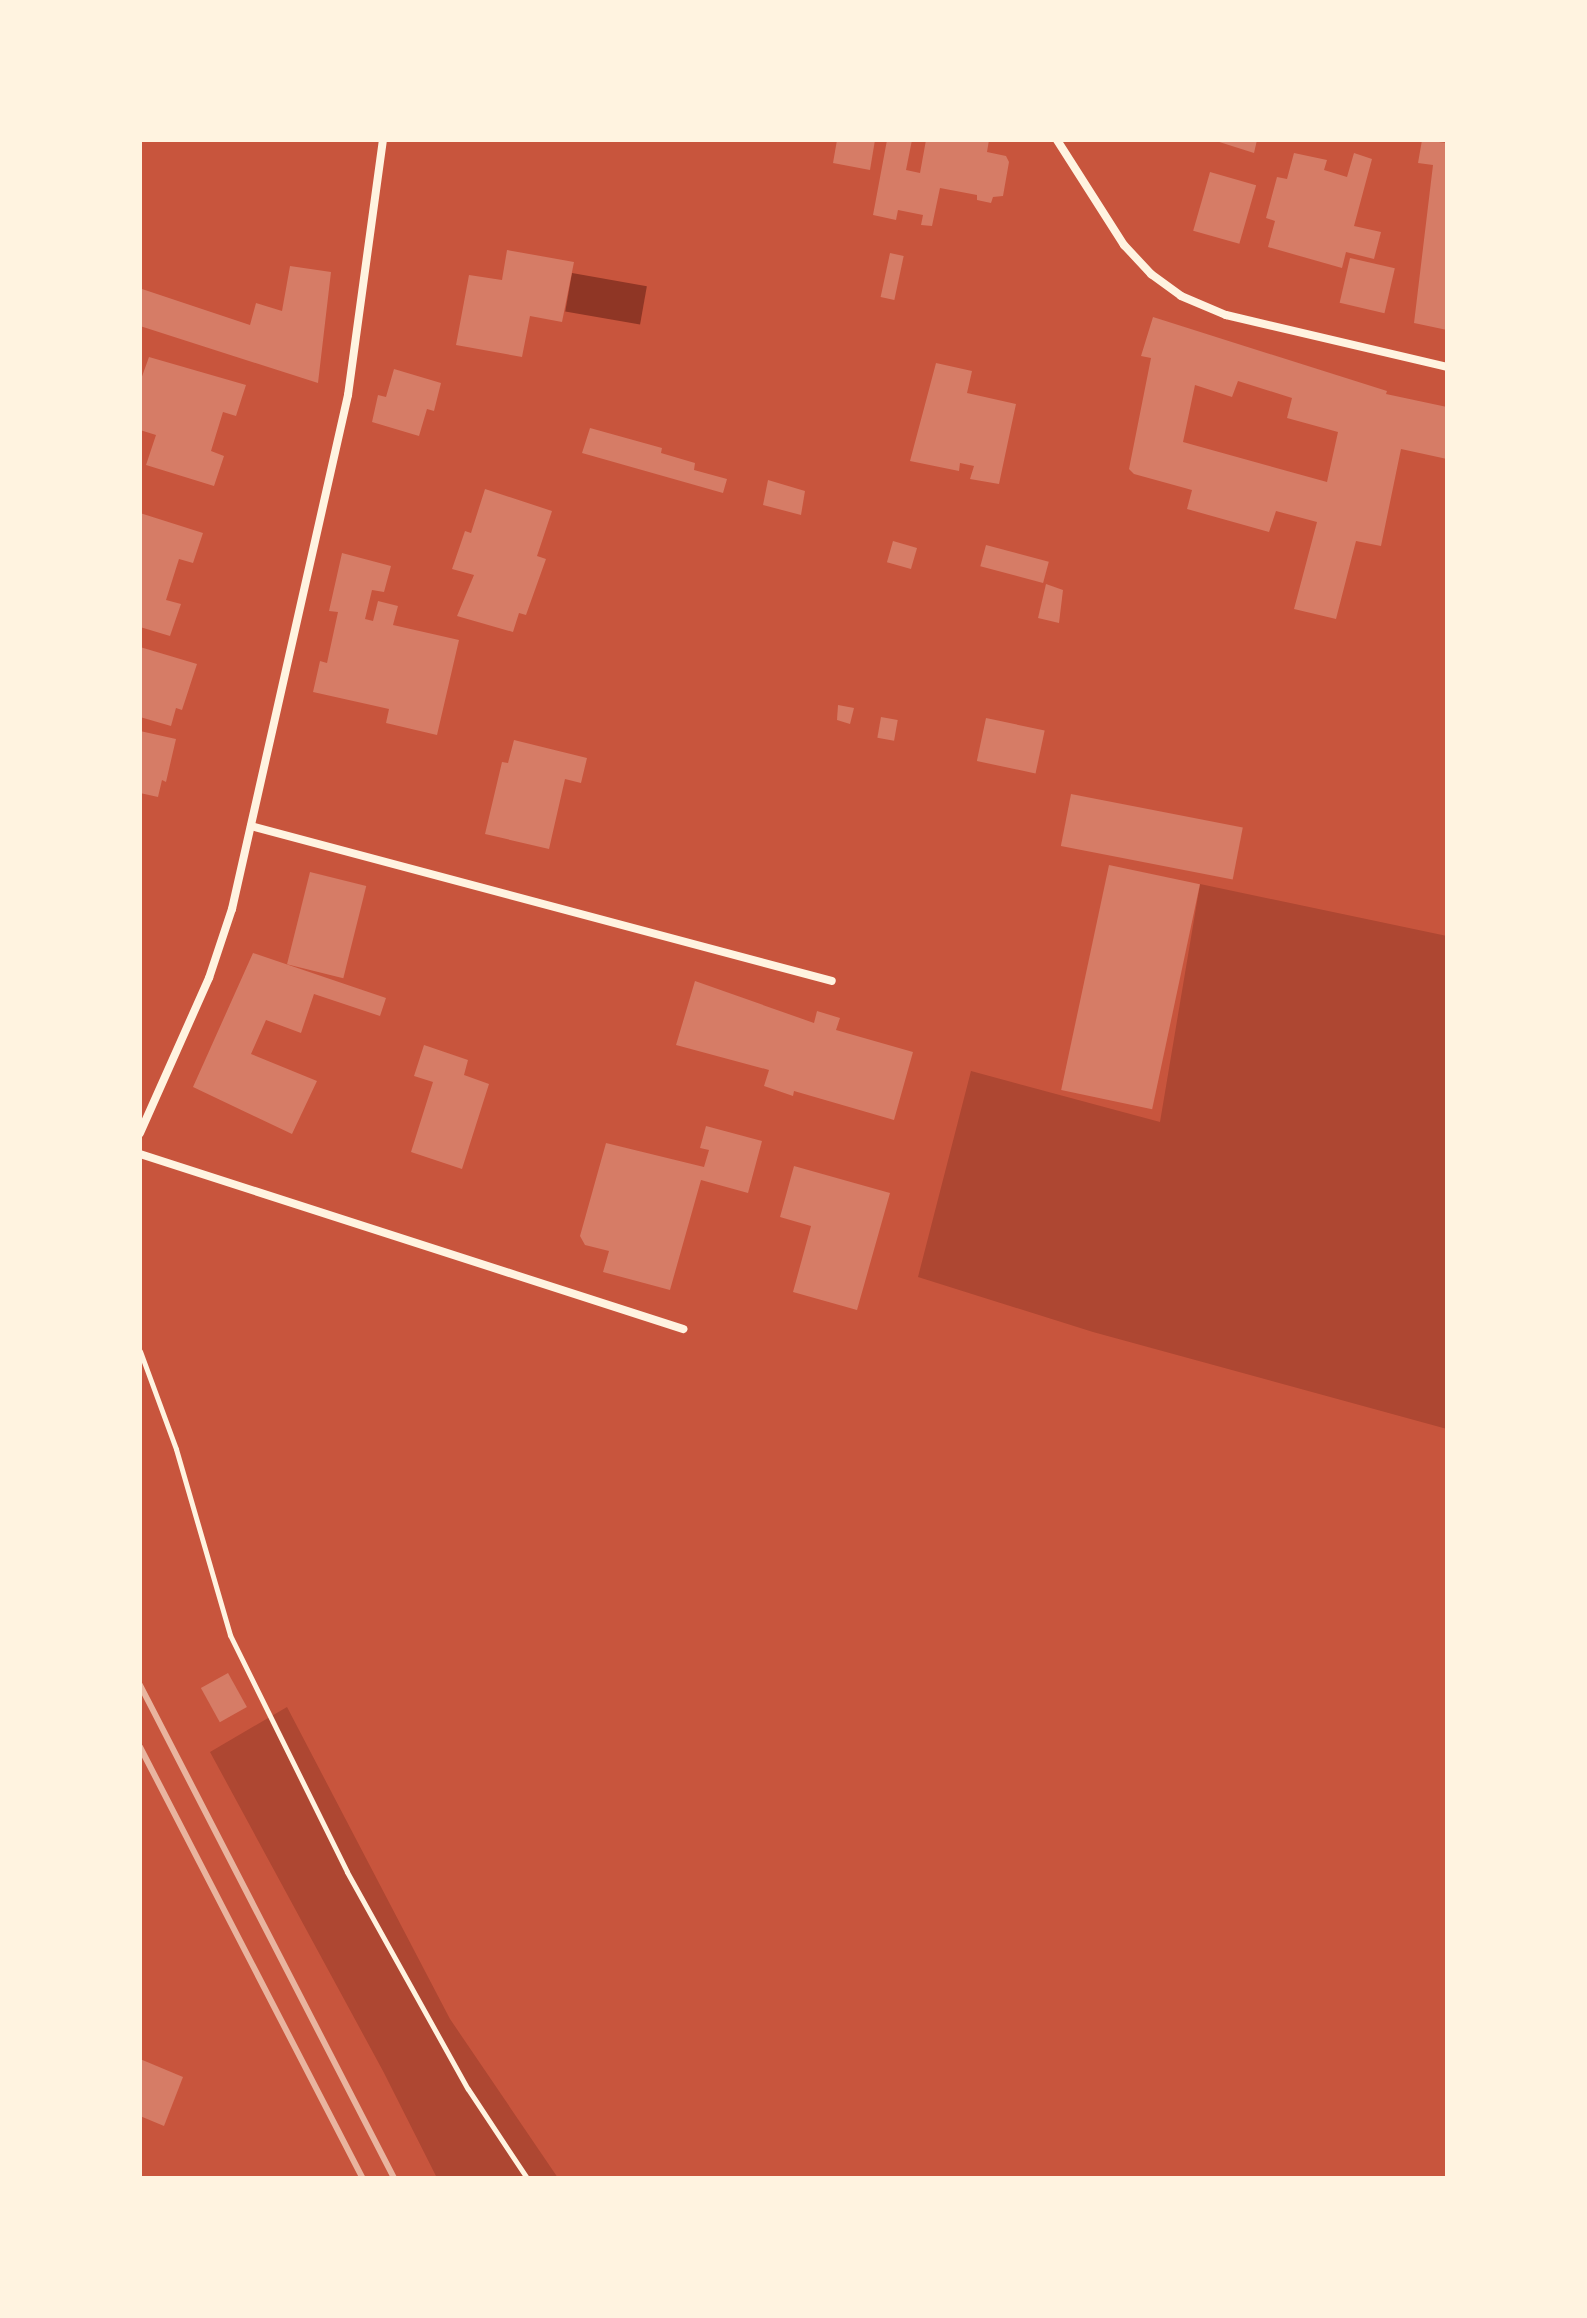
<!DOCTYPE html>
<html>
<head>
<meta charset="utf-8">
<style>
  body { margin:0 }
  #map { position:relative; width:1587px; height:2318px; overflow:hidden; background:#c8553d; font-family:"Work Sans",sans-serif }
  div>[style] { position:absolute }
  .green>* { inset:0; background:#ae4732 }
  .water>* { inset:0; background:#8f3625; transform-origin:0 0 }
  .building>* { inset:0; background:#d67c66; transform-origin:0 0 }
  .path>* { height:5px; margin:-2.5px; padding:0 2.5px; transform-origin:2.5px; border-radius:2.5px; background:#fff3e0 }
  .minor>* { height:8px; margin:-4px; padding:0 4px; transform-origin:4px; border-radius:4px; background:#fff3e0 }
  .rail>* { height:6px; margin:-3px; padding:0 3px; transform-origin:3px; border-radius:3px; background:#e9b49f }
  span { translate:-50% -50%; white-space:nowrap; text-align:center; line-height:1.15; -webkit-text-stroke:6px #fff3e0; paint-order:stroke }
  .frame { position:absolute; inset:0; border:142px solid #fff3e0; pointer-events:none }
</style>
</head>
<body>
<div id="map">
  <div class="green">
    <div style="clip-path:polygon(1200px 884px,1447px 936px,1447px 1429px,1093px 1332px,918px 1277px,971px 1071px,1160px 1122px)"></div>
    <div style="clip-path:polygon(287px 1707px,450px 2019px,558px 2178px,437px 2178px,383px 2071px,210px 1752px)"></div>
  </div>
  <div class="water">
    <div style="left:572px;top:273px;width:76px;height:39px;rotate:10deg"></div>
  </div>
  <div class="building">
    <div style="clip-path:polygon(837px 140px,875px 140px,870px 170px,833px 163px)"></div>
    <div style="clip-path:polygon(887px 140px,912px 140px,906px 170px,920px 173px,926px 140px,989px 140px,987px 152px,1006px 156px,1009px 162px,1003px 196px,993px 197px,991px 203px,977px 200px,977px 195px,940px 188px,932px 226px,921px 225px,923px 215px,898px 210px,896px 220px,873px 215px)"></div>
    <div style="clip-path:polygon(1213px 140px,1257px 140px,1254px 153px)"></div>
    <div style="clip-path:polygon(1422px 140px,1447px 143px,1447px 330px,1414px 323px,1433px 165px,1418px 163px)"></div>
    <div style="clip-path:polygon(1294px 153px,1327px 160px,1324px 170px,1347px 177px,1354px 153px,1372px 159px,1354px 226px,1381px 232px,1374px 259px,1346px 252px,1342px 268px,1268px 247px,1275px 221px,1266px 218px,1277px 177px,1287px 179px)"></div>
    <div style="left:1210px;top:172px;width:48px;height:61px;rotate:16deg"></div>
    <div style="clip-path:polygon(507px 250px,574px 262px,562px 322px,530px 316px,522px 357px,456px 345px,469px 275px,502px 280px)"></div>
    <div style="left:890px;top:253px;width:14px;height:45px;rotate:12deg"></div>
    <div style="left:1350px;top:258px;width:46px;height:46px;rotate:13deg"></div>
    <div style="clip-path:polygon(290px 266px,331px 272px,318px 383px,140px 326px,142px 289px,250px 325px,256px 303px,282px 311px)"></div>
    <div style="clip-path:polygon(evenodd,1153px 317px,1387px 391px,1386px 394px,1447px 407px,1447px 459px,1401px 449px,1381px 546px,1356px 541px,1336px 619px,1294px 609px,1317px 522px,1276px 511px,1269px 532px,1187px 509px,1192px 490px,1134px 474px,1129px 469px,1151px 358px,1141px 356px,1153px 317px,1238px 381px,1292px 398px,1287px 418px,1338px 432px,1327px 482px,1183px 442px,1195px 385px,1232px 397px,1238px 381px)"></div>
    <div style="clip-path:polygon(149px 357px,246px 385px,236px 416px,223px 412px,211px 451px,224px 456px,214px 486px,146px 465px,156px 435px,140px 430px,140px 382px)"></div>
    <div style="clip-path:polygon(936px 363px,972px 371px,967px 393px,1016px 404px,999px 484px,970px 479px,974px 466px,960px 463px,959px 471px,910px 461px)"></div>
    <div style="clip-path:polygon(394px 369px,441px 383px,434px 411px,427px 409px,419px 436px,372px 422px,378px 395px,386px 397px)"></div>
    <div style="clip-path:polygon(590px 428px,662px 448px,661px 453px,695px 463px,694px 470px,727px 479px,723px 493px,582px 453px)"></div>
    <div style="clip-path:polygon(768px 480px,805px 491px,801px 515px,763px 505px)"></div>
    <div style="clip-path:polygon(485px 489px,552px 511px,537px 556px,546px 559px,526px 615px,519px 613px,513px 632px,457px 616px,474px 575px,452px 569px,465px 531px,471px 533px)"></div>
    <div style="clip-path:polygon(140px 513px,203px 533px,193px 563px,179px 559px,166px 600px,181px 604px,170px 636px,140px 627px)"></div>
    <div style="left:893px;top:541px;width:25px;height:22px;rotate:16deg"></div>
    <div style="left:986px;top:545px;width:65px;height:22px;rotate:15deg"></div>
    <div style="clip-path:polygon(342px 553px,391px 566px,384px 592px,372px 590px,365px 619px,373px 621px,378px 601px,398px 606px,393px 625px,459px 640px,437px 735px,386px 723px,389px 709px,313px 692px,320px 661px,327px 663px,338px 612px,329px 611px)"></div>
    <div style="clip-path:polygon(1046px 584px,1063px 590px,1059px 623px,1038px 618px)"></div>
    <div style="clip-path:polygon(140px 647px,197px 664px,182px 710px,176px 708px,171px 726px,140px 717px)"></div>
    <div style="clip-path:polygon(838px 705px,854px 708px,850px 724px,837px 720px)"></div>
    <div style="left:881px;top:717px;width:17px;height:21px;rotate:10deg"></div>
    <div style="left:986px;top:718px;width:60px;height:44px;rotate:12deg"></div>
    <div style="clip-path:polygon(140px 731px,176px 739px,166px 782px,162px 780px,158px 797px,140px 793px)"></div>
    <div style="clip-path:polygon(514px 740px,587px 758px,581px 783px,565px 779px,549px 849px,485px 834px,502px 762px,508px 763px)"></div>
    <div style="left:1071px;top:794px;width:175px;height:53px;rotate:11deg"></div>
    <div style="left:1109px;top:865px;width:93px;height:230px;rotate:12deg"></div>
    <div style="left:310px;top:872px;width:58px;height:95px;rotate:14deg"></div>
    <div style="clip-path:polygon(253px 953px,386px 998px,380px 1016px,314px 994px,301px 1033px,266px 1020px,251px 1054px,317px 1081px,292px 1134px,193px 1087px)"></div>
    <div style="clip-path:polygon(695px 981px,814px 1023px,817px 1011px,840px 1018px,836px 1030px,913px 1052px,894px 1120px,794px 1091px,793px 1096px,764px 1086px,769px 1070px,676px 1045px)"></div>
    <div style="clip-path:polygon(424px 1045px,468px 1060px,464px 1075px,489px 1084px,462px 1169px,411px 1152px,433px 1082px,414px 1076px)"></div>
    <div style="clip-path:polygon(706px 1126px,762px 1141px,748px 1193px,701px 1180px,670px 1290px,603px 1272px,609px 1251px,585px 1245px,580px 1236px,606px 1143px,704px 1167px,709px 1150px,700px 1148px)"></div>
    <div style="clip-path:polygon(794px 1166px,890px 1193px,857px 1310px,793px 1292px,811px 1226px,780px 1217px)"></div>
    <div style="left:228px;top:1673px;width:39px;height:31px;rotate:61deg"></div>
    <div style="clip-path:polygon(140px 2059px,183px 2077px,164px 2126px,140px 2116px)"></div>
  </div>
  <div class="path">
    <div style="left:140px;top:1351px;width:104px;rotate:69.8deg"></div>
    <div style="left:176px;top:1449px;width:194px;rotate:73.8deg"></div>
    <div style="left:230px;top:1635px;width:264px;rotate:63.7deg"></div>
    <div style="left:347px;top:1872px;width:248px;rotate:60.9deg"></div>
    <div style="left:468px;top:2089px;width:107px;rotate:56.5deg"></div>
  </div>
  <div class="minor">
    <div style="left:1057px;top:140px;width:125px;rotate:57.5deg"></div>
    <div style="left:1124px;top:245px;width:40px;rotate:47deg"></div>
    <div style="left:1151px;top:274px;width:37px;rotate:36deg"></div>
    <div style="left:1181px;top:296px;width:49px;rotate:22.9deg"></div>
    <div style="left:1226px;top:315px;width:227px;rotate:13.2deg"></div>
    <div style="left:251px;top:826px;width:601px;rotate:14.94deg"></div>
    <div style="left:140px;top:1133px;width:170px;rotate:-66deg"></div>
    <div style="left:209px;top:978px;width:73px;rotate:-71.6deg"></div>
    <div style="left:232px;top:909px;width:527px;rotate:-77.28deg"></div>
    <div style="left:348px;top:395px;width:257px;rotate:-82.2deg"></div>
    <div style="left:140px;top:1154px;width:571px;rotate:17.86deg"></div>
  </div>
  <div class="rail">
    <div style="left:140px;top:1685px;width:555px;rotate:62.74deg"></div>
    <div style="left:140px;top:1747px;width:485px;rotate:62.7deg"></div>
  </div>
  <div class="frame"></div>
</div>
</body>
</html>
